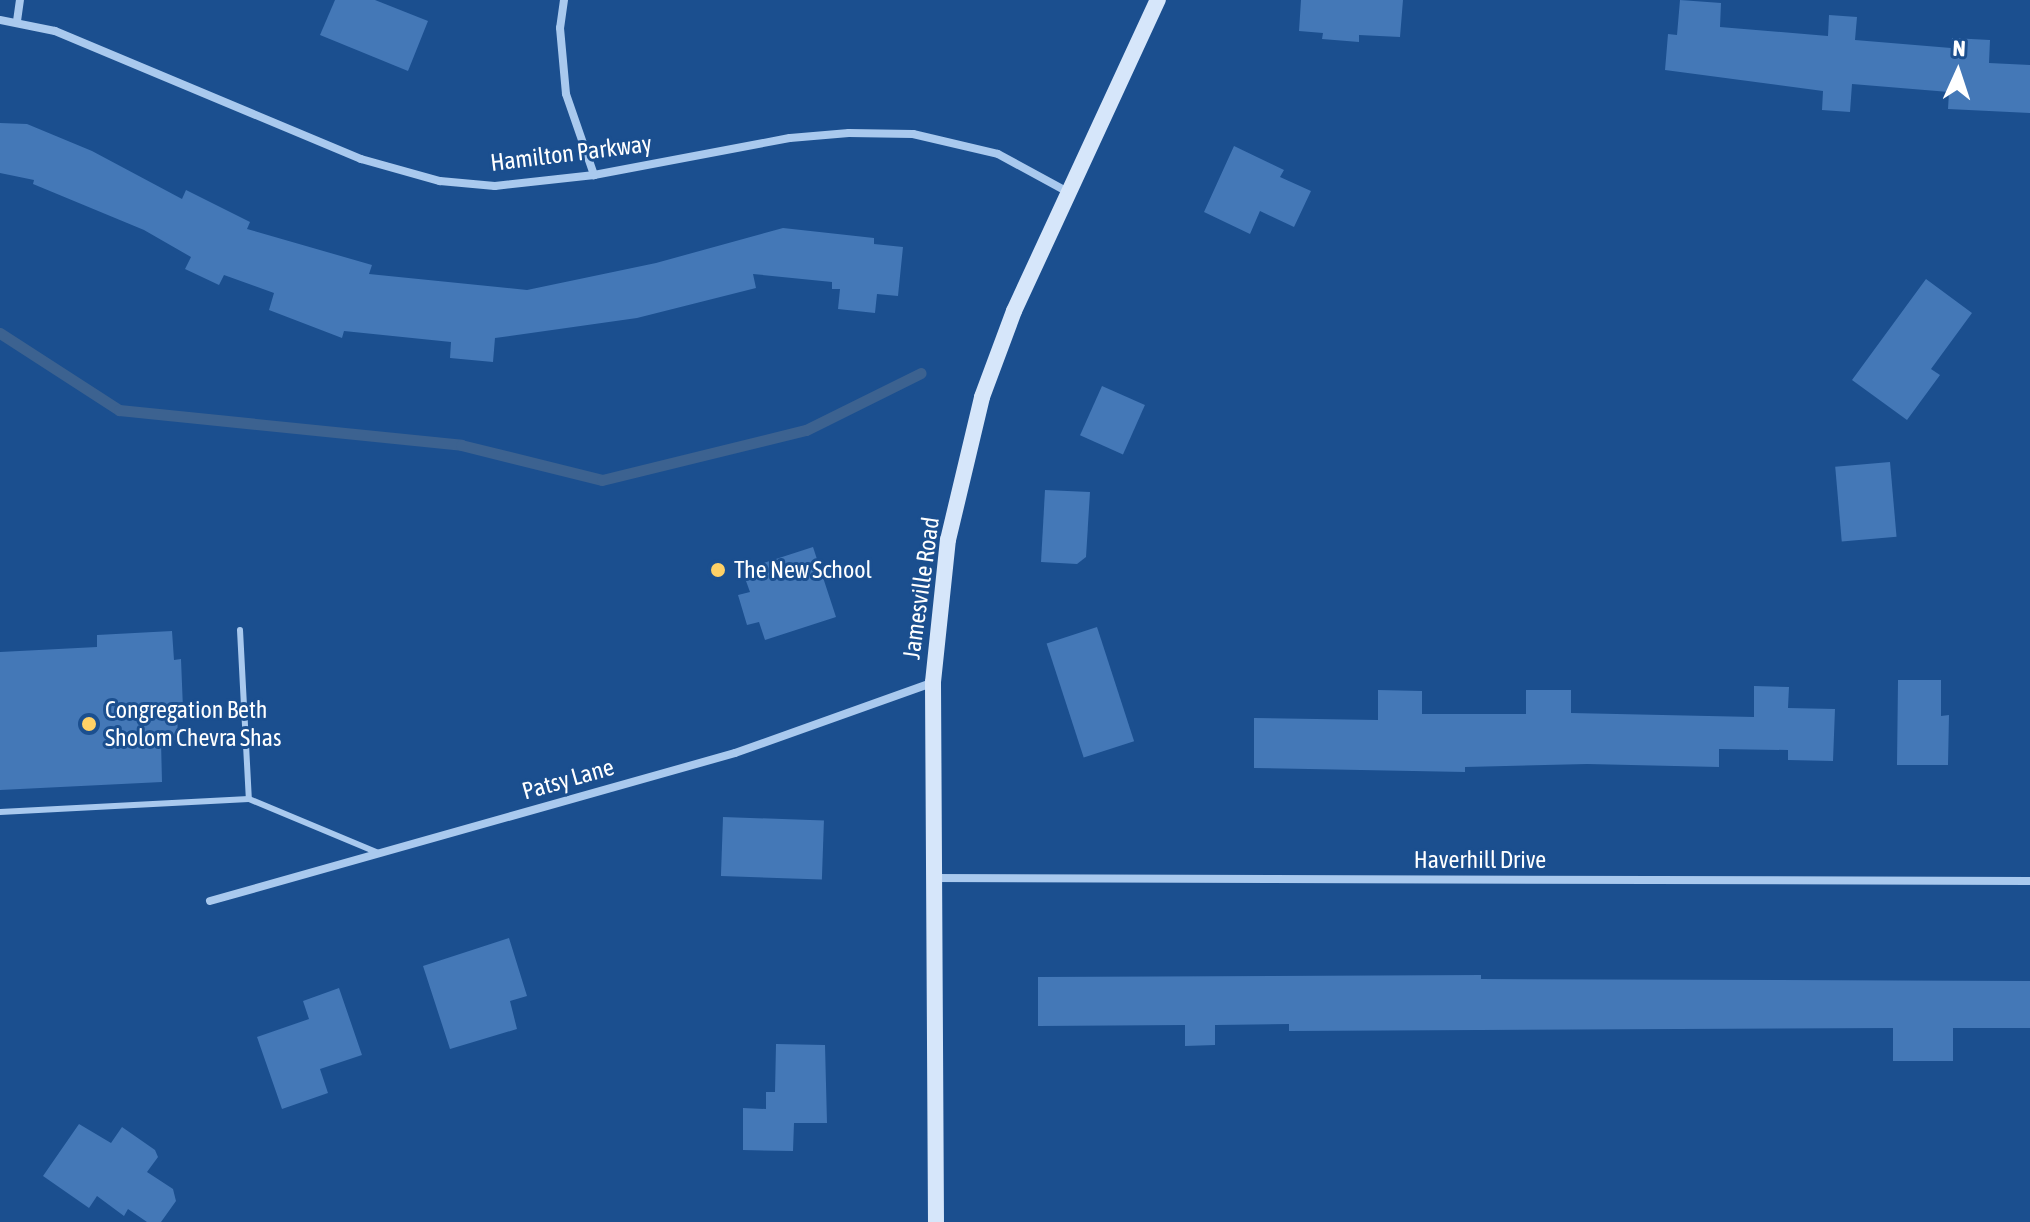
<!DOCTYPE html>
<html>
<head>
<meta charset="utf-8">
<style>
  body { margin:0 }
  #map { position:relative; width:2030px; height:1222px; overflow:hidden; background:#1b4f8f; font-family:"Asap Condensed",sans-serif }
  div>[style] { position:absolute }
  .stream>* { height:11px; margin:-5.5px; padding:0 5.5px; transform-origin:5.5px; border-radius:5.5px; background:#3c6290 }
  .building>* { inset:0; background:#4478b7; transform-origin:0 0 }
  .lane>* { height:6px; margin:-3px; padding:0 3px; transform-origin:3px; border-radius:3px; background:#a9c9ee }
  .street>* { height:8px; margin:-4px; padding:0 4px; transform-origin:4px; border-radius:4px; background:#a9c9ee }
  .secondary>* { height:16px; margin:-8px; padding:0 8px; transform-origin:8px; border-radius:8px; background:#d6e6fa }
  .dots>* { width:22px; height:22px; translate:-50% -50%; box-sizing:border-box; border:4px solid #1b4f8f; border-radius:50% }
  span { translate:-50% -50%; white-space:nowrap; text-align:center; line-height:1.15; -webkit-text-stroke:6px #1b4f8f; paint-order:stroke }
  .street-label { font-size:24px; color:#fff }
  .poi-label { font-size:24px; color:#fff }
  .left { translate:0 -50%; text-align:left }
  .north { position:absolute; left:1918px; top:32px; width:80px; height:80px; -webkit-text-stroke:6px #1b4f8f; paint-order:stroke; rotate:3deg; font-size:22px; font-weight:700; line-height:32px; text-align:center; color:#fff }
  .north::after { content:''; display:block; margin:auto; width:28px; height:36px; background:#fff; clip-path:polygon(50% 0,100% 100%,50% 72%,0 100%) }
</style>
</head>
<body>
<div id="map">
  <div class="stream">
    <div style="left:0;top:333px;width:142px;rotate:32.9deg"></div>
    <div style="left:119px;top:410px;width:344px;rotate:5.8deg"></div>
    <div style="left:461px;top:445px;width:145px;rotate:13.9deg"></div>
    <div style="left:602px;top:480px;width:210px;rotate:-13.8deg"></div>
    <div style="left:806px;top:430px;width:128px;rotate:-26.4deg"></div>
  </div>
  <div class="building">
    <div style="clip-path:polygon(335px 0,375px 0,428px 21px,408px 71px,320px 35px)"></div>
    <div style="clip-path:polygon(1301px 0,1403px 0,1400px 37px,1359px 35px,1359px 42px,1322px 39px,1323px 33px,1299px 31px)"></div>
    <div style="clip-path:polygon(1680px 0,1721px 3px,1720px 27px,1828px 36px,1829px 15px,1857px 17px,1855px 40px,1951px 48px,1952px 38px,1990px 40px,1989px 63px,2030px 65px,2030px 113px,1948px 109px,1949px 92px,1852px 84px,1850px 112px,1822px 110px,1823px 91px,1665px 70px,1668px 34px,1677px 35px)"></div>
    <div style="clip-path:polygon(0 123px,27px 124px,92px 151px,182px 199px,186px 190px,250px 222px,247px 229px,372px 265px,369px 274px,527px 290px,656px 263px,783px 228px,874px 238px,874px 244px,903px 247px,898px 296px,877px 294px,875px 313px,838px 309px,840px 289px,832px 289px,832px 282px,753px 274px,756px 288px,637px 318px,495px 338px,493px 362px,450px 358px,451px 342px,344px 331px,342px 338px,269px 310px,274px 293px,224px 275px,219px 285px,185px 269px,191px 257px,144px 230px,33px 184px,34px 180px,0 173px)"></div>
    <div style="clip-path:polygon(1234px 146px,1284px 170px,1280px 177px,1311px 191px,1294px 227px,1260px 211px,1250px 234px,1204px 212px)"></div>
    <div style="clip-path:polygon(1926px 279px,1972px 313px,1931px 369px,1940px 375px,1907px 420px,1852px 380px)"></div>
    <div style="left:1102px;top:386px;width:47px;height:54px;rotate:24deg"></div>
    <div style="left:1890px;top:462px;width:75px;height:55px;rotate:85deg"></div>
    <div style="clip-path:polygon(1045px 490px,1090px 492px,1086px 557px,1077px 564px,1041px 562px)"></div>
    <div style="clip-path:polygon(813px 547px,836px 617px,765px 640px,759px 622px,747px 625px,738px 595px,750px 592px,742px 570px)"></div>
    <div style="left:1097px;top:627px;width:120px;height:53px;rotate:72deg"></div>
    <div style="clip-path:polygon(172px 631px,174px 660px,181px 659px,183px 709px,177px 709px,178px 740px,161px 741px,162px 782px,0 790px,0 652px,97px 647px,97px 635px)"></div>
    <div style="clip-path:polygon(1898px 680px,1941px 680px,1941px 716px,1949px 715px,1948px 765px,1897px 765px)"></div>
    <div style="clip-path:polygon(1754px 686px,1789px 687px,1788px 708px,1835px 709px,1833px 761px,1788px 760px,1788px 750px,1719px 749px,1719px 767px,1587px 764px,1465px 767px,1465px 772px,1254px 768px,1254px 718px,1378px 720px,1378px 690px,1422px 691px,1422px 714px,1526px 714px,1526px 690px,1571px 690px,1571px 713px,1754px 717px)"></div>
    <div style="left:723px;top:817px;width:101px;height:59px;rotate:2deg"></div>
    <div style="clip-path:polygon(509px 938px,527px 996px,510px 1001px,517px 1029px,450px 1049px,423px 966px)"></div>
    <div style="clip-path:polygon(1481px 975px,1481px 979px,2030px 981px,2030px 1028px,1953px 1028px,1953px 1061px,1893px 1061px,1893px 1028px,1289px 1031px,1289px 1024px,1215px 1025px,1215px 1045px,1185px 1046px,1185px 1025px,1038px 1026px,1038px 977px)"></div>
    <div style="clip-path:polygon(339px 988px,362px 1055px,320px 1069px,328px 1093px,282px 1109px,257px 1037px,309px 1019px,303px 1001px)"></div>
    <div style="clip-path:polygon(776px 1044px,825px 1045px,827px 1123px,794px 1123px,793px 1151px,743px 1150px,743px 1108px,766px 1109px,766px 1092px,775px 1092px)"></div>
    <div style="clip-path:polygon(79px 1124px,111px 1143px,122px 1127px,155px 1150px,158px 1157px,147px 1172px,173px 1189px,176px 1201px,161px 1222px,147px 1222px,128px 1209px,124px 1216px,97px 1196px,89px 1208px,43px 1176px)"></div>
  </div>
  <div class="lane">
    <div style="left:240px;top:630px;width:169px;rotate:87deg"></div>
    <div style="left:0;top:812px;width:249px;rotate:-3deg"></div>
    <div style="left:249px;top:799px;width:141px;rotate:22.6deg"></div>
  </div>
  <div class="street">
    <div style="left:564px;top:0;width:28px;rotate:98deg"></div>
    <div style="left:560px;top:28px;width:66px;rotate:84.8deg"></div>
    <div style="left:566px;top:94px;width:86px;rotate:70.9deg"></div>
    <div style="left:0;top:20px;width:56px;rotate:11.3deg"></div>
    <div style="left:55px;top:31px;width:332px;rotate:22.7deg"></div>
    <div style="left:361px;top:159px;width:82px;rotate:15.6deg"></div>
    <div style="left:440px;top:181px;width:55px;rotate:5.2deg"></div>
    <div style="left:495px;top:186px;width:100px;rotate:-6.3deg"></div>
    <div style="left:594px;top:175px;width:199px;rotate:-10.7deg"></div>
    <div style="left:790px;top:138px;width:59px;rotate:-4.8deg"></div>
    <div style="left:849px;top:133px;width:64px;rotate:0.9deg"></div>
    <div style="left:913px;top:134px;width:87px;rotate:13.2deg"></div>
    <div style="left:998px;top:154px;width:77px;rotate:28.6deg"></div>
    <div style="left:17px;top:21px;width:21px;rotate:-82deg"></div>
    <div style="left:931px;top:878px;width:1099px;rotate:0.16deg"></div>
    <div style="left:210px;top:901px;width:545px;rotate:-15.74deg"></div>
    <div style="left:735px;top:753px;width:209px;rotate:-19.6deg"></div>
  </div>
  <div class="secondary">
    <div style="left:936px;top:1222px;width:540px;rotate:-90.32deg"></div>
    <div style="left:933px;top:682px;width:143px;rotate:-84deg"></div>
    <div style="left:948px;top:540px;width:147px;rotate:-76.6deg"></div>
    <div style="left:982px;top:397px;width:92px;rotate:-69.6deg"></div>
    <div style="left:1014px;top:311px;width:343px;rotate:-65.2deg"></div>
  </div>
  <div class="dots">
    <div style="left:718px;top:570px;background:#ffd166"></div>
    <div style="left:89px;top:724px;background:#ffd166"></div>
  </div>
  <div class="street-label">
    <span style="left:571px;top:153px;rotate:-7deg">Hamilton Parkway</span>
    <span style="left:921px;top:588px;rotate:-82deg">Jamesville Road</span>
    <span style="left:568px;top:779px;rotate:-16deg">Patsy Lane</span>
    <span style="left:1480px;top:860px">Haverhill Drive</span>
  </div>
  <div class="poi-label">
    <span class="left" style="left:734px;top:570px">The New School</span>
    <span class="left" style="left:105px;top:724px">Congregation Beth<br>Sholom Chevra Shas</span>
  </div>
  <div class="north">N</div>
</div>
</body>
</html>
